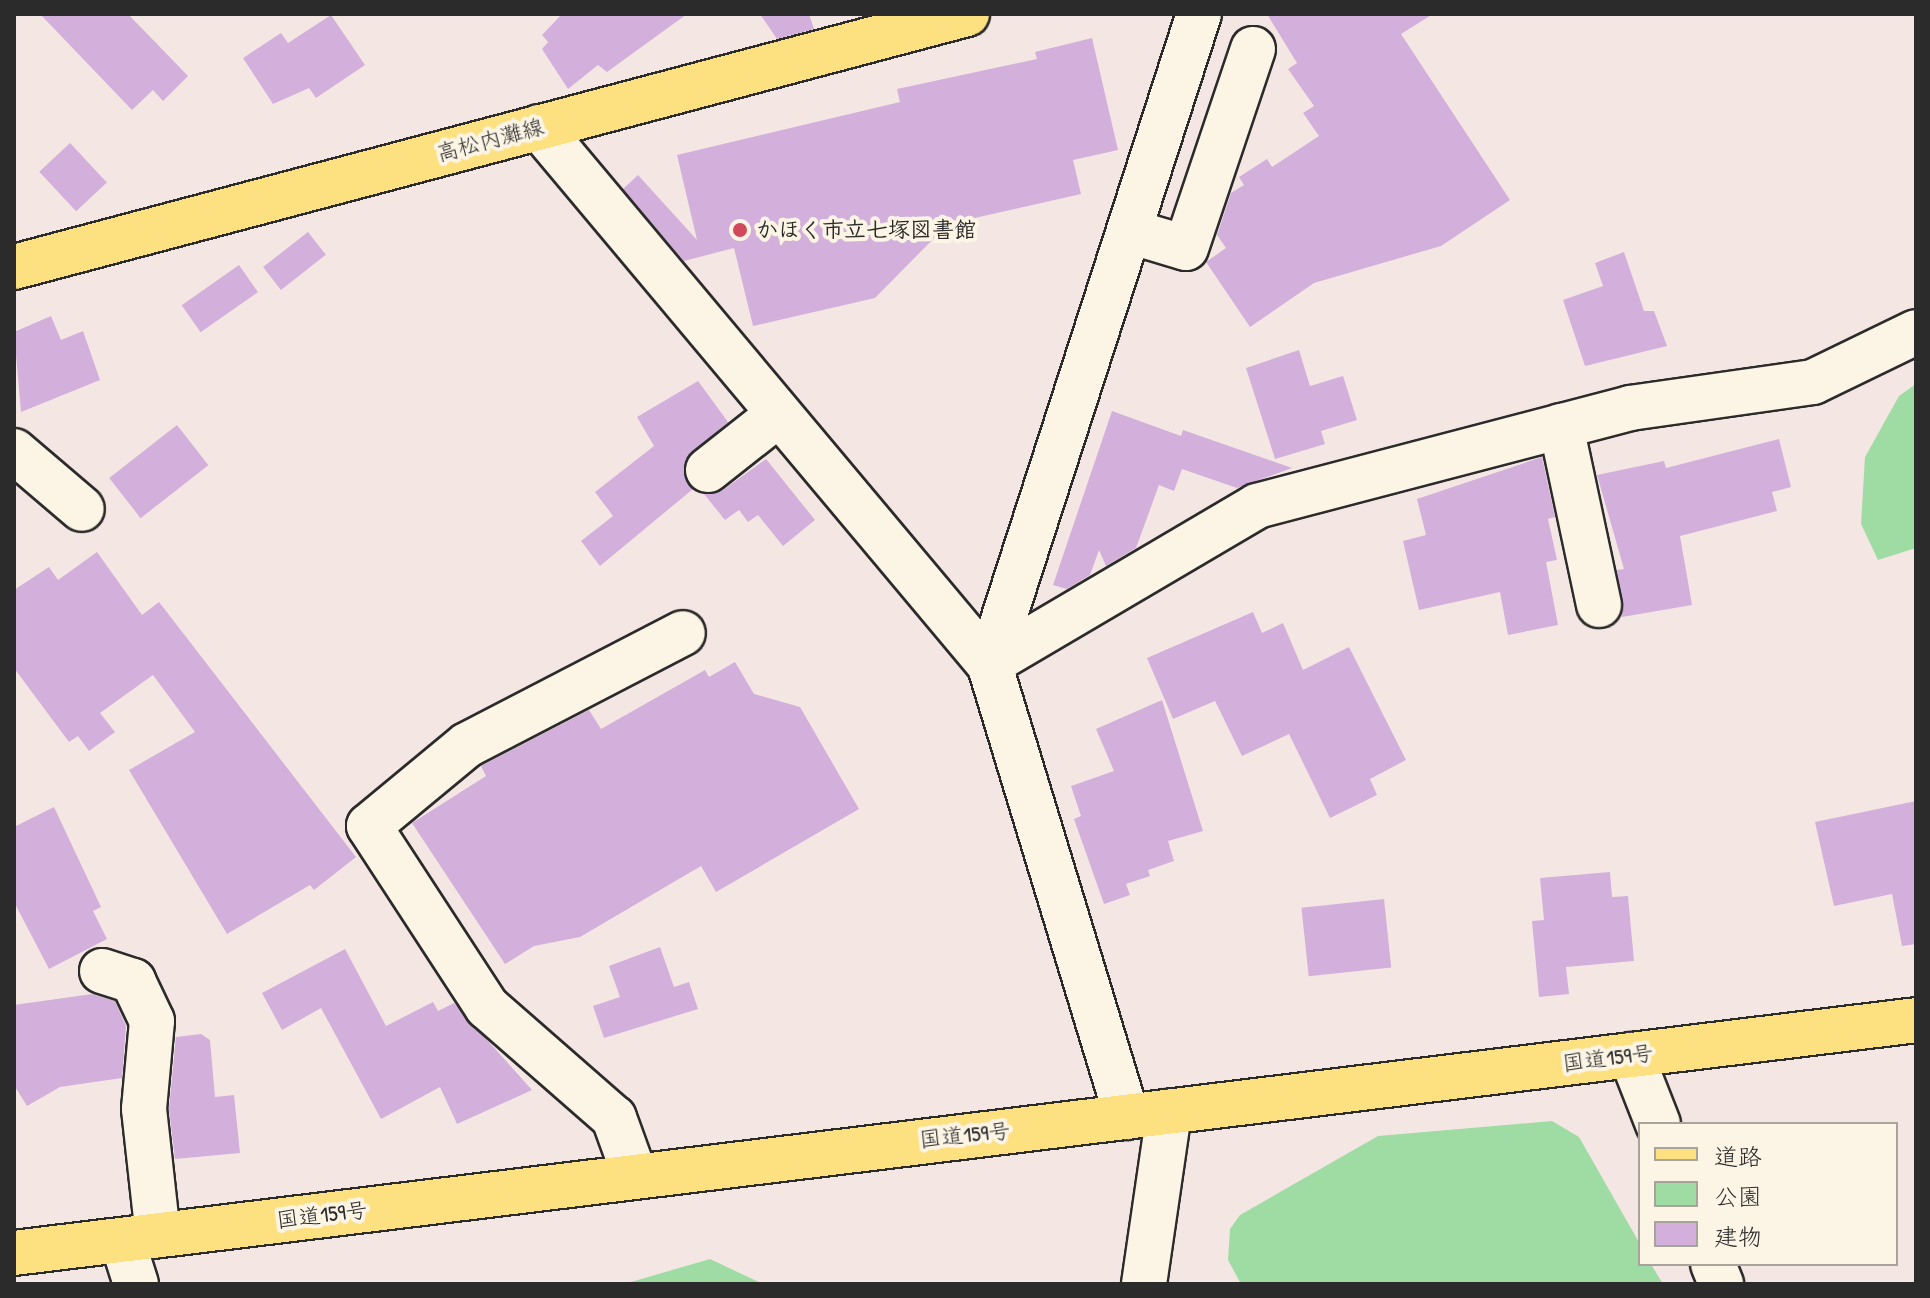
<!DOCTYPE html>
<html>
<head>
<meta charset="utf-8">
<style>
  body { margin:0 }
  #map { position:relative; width:1930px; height:1298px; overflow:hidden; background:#f4e7e3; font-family:"Patrick Hand","Klee One",sans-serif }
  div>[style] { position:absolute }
  .green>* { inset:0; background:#9fdca4 }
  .building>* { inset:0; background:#d2b0db; transform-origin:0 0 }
  .roads { filter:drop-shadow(2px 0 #2b2b2b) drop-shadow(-2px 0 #2b2b2b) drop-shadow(0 2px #2b2b2b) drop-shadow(0 -2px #2b2b2b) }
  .minor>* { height:44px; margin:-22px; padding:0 22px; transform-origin:22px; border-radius:22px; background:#fcf5e5 }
  .major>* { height:44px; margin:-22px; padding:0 22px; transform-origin:22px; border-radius:22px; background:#fde080 }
  .highway>* { height:44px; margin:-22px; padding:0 22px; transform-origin:22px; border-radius:22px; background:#fde080 }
  .dots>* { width:22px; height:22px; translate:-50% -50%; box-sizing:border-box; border:4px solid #fcf5e5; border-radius:50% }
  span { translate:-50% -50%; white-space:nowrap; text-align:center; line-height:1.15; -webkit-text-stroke:8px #fcf5e5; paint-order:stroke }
  .street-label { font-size:22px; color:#2b2b2b }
  .poi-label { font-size:22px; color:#2b2b2b; font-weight:700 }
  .left { translate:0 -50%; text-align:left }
  .frame { position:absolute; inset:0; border:16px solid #2b2b2b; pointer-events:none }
  .legend { position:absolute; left:1638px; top:1122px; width:260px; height:144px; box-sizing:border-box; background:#fcf5e5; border:2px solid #a8a49b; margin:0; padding:10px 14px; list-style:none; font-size:24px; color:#2b2b2b }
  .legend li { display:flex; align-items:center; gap:16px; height:40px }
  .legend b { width:40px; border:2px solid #a8a49b }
</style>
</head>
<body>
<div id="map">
  <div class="green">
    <div style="clip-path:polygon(1916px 384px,1916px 548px,1878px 560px,1861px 524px,1865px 457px,1899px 396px)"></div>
    <div style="clip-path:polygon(1552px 1121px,1579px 1137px,1640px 1244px,1640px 1264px,1651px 1264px,1663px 1284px,1241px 1284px,1228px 1260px,1230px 1229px,1240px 1215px,1378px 1136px)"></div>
    <div style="clip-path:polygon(710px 1259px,763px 1284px,624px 1284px)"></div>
  </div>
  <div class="building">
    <div style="clip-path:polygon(40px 14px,128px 14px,188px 76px,163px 101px,153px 90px,132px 110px)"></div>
    <div style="clip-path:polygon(562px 14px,687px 14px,607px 72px,598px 65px,568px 89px,542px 49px,548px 42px,542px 35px)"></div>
    <div style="clip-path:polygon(760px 14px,809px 14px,814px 29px,777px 39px)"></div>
    <div style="clip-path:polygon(1267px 14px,1433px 14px,1401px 34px,1510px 200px,1441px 246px,1314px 283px,1250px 327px,1206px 262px,1226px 248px,1217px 235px,1231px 193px,1244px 185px,1239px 177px,1267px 159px,1272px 167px,1319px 136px,1303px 113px,1314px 106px,1288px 69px,1297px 63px)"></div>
    <div style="clip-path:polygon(331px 15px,365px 65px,316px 98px,309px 88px,273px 104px,243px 58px,281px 33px,288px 43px)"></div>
    <div style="clip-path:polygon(1092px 38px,1118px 150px,1073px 160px,1081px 194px,948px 224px,875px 298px,753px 326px,734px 248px,684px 261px,623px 189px,638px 175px,697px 240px,677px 155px,900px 102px,897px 89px,1037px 59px,1035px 52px)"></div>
    <div style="left:70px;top:143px;width:54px;height:42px;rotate:47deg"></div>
    <div style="left:308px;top:232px;width:29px;height:57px;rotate:52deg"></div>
    <div style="clip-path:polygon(1624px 252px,1644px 311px,1654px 311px,1667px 346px,1585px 366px,1563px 300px,1603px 286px,1595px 263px)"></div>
    <div style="left:239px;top:265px;width:33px;height:70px;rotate:55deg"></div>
    <div style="clip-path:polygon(51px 316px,61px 340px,83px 331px,100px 380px,21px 412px,14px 332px)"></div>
    <div style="clip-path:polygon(1299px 350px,1310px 386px,1343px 376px,1357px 420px,1321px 431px,1325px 444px,1275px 459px,1246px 368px)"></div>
    <div style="clip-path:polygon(698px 381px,728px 422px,685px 460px,693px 489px,600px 566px,581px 541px,613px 516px,595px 492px,654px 446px,637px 417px)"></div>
    <div style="clip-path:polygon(1112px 411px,1181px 436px,1183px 430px,1292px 468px,1237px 488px,1182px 469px,1174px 491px,1159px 485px,1136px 548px,1106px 566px,1099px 550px,1090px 575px,1067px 589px,1053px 585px)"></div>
    <div style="left:177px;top:425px;width:51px;height:86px;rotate:52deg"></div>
    <div style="clip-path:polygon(1779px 439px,1791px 487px,1772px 492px,1777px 511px,1680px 536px,1692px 605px,1622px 617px,1617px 570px,1624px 569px,1597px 475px,1664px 461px,1666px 468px)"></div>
    <div style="clip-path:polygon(1542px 457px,1555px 517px,1548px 519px,1557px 560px,1546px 562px,1558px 625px,1508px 635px,1500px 592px,1419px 610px,1403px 541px,1426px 535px,1417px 499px)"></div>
    <div style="clip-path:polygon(766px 459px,815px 520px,783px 546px,758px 515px,748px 522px,739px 510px,725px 520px,704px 494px,723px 490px)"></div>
    <div style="clip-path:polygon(97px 552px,142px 615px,159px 602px,356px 857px,314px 890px,310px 885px,227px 934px,129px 770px,195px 732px,153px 675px,100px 713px,115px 732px,89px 751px,78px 736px,69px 742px,14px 668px,14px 590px,49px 567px,58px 580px)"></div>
    <div style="clip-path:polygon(1253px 612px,1262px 633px,1283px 623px,1303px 670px,1349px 647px,1406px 760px,1370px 779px,1377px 795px,1330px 818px,1289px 734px,1242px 756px,1215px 701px,1173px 719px,1147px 658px)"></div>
    <div style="clip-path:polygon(735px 662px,754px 694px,800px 707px,859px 809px,716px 892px,701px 866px,580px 937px,534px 946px,505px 964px,412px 823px,486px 776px,481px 766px,589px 710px,601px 729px,705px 670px,709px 677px)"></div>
    <div style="clip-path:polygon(1162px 700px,1203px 831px,1168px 841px,1174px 861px,1148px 870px,1150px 876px,1126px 884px,1130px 895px,1104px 904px,1074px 819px,1081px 816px,1071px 786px,1114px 771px,1096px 729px)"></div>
    <div style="clip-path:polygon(1916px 801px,1916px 944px,1902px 946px,1892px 894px,1834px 906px,1815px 822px)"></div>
    <div style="clip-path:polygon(54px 807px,101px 907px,93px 911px,107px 939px,49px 969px,14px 902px,14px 827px)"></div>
    <div style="clip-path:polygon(1610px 872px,1612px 897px,1628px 896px,1634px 961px,1566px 967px,1569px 994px,1539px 997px,1532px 921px,1544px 920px,1540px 878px)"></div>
    <div style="left:1384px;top:899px;width:69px;height:83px;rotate:84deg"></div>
    <div style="clip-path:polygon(660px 947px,674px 987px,689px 982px,698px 1009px,604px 1038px,593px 1006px,620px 997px,609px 966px)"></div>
    <div style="clip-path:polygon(345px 949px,386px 1026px,433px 1002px,438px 1011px,454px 1003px,532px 1090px,457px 1124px,440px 1087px,381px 1119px,321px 1008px,282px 1030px,262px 993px)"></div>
    <div style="clip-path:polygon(92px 994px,115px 1001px,126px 1026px,122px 1078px,60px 1087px,27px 1106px,14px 1085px,14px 1005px)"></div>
    <div style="clip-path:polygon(201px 1034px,210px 1040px,215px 1097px,234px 1095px,240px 1153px,175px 1159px,169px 1109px,176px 1037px)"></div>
  </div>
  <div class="roads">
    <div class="minor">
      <div style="left:539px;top:127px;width:701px;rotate:50.04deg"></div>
      <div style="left:989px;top:664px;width:311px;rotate:-30.5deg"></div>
      <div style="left:1257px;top:506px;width:386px;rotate:-14.7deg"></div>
      <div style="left:1630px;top:408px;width:185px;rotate:-8.1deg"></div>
      <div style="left:1813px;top:382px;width:114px;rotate:-25.9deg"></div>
      <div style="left:1129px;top:231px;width:59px;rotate:16.6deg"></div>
      <div style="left:1186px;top:248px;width:210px;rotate:-71.4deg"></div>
      <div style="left:1561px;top:426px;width:183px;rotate:78deg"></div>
      <div style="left:14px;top:451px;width:89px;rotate:40.5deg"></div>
      <div style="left:708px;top:470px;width:90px;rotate:-38.3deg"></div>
      <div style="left:102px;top:971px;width:33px;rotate:18deg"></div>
      <div style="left:133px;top:981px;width:44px;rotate:64.6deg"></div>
      <div style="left:152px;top:1021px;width:88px;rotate:95.2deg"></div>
      <div style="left:144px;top:1109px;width:127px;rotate:83.7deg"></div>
      <div style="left:1631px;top:1055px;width:74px;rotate:68.6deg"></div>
      <div style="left:1127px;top:1117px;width:474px;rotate:-106.9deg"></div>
      <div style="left:989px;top:664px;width:683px;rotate:-72.1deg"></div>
      <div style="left:635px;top:1176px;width:62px;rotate:-109.9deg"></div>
      <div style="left:614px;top:1118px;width:169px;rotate:-138.8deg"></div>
      <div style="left:487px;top:1007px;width:216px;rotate:-123.1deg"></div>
      <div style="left:369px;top:826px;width:127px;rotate:-39.6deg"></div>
      <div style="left:467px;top:745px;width:243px;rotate:-27.4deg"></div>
      <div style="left:122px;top:1240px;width:46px;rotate:72.3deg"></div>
      <div style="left:1713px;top:1264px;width:22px;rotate:68deg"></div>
      <div style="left:1144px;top:1284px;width:174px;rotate:-81.7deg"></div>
    </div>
    <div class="major">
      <div style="left:14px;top:267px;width:986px;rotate:-14.87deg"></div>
    </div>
    <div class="highway">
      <div style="left:14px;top:1253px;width:1916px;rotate:-6.98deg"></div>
    </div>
  </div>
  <div class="dots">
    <div style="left:740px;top:230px;background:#d1495b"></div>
  </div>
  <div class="street-label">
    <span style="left:490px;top:140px;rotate:-15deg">高松内灘線</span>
    <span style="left:1608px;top:1058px;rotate:-7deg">国道159号</span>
    <span style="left:965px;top:1135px;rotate:-6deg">国道159号</span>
    <span style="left:322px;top:1215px;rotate:-7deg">国道159号</span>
  </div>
  <div class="poi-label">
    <span class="left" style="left:756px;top:230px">かほく市立七塚図書館</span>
  </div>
  <div class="frame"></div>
  <ul class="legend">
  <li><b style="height:10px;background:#fde080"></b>道路</li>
  <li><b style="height:22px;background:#9fdca4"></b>公園</li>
  <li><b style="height:22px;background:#d2b0db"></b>建物</li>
  </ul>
</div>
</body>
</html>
